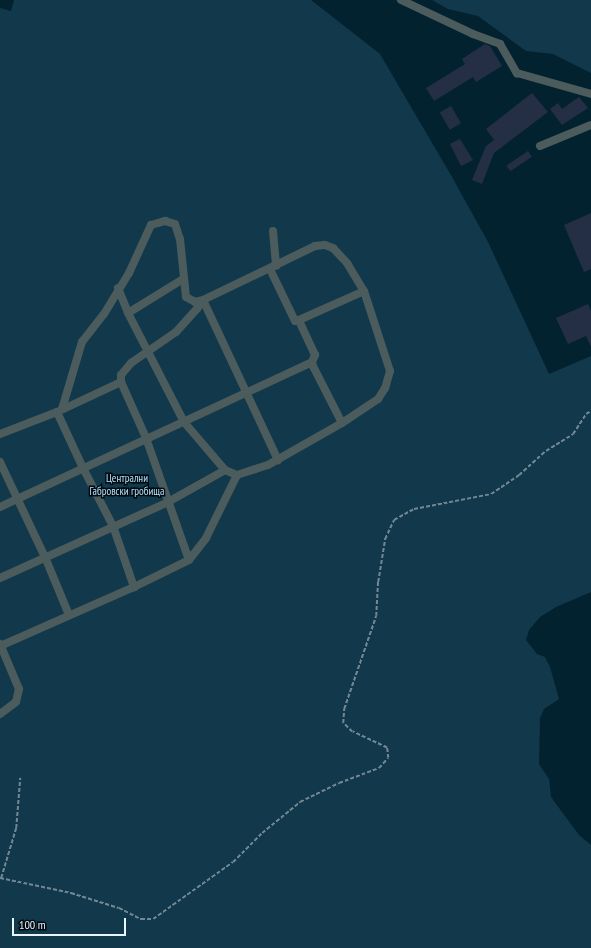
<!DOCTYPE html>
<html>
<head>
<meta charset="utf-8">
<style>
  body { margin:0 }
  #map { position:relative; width:591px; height:948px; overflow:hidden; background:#032230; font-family:"PT Sans Narrow",sans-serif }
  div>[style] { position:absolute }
  .green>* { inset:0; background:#11394b }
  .building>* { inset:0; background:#242f46; transform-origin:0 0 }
  .path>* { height:1.5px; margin-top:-0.75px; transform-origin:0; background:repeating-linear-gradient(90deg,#728993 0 4px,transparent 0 6px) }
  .minor>* { height:8px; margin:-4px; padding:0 4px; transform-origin:4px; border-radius:4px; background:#4c5c5d }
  span { translate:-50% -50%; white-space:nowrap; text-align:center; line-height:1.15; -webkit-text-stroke:3px #010a10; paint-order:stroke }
  .park-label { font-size:11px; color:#b3e2fa }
  .scale { position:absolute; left:12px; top:918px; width:114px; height:18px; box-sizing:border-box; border:2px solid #e8f6fd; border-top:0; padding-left:5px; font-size:12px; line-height:14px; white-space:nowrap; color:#e8f6fd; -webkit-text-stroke:3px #010a10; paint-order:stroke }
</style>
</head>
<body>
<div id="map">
  <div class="green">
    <div style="clip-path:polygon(14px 0,311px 0,380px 54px,452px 177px,488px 242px,549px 374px,591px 356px,591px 592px,556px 607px,540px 617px,529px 630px,526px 640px,537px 654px,545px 657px,550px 667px,559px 699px,544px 709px,540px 718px,539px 764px,549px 779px,551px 797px,579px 835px,591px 845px,591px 948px,0 948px,0 8px,11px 11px)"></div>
    <div style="clip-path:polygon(432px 0,591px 0,591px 73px,553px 54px,526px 51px,478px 16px,448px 9px)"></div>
  </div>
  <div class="building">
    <div style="clip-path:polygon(485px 44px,490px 46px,502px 66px,476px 82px,473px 77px,434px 101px,426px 88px,465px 64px,462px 59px)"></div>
    <div style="clip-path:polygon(532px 93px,548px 112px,494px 153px,482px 184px,472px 180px,486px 146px,494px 140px,486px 129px)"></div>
    <div style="clip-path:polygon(579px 97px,588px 108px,562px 125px,550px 109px,558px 103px,562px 109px)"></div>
    <div style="left:451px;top:106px;width:20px;height:13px;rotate:60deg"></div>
    <div style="clip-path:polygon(460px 139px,473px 160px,461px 166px,450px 144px)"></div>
    <div style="left:528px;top:151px;width:7px;height:26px;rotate:56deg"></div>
    <div style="clip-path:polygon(591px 213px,591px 269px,584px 272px,564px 225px)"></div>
    <div style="clip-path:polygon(588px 304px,591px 311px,591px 347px,586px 336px,568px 344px,556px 318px)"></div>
  </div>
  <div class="path">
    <div style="left:0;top:878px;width:73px;rotate:11.9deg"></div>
    <div style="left:71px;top:893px;width:50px;rotate:17.4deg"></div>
    <div style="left:119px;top:908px;width:25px;rotate:27deg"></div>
    <div style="left:141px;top:919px;width:12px"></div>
    <div style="left:153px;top:919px;width:98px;rotate:-35.5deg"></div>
    <div style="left:233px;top:862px;width:41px;rotate:-45deg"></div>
    <div style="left:262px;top:833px;width:49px;rotate:-39.2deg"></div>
    <div style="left:300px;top:802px;width:43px;rotate:-26deg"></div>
    <div style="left:339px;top:783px;width:43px;rotate:-20.6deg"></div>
    <div style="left:379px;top:768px;width:13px;rotate:-48deg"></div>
    <div style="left:388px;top:758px;width:10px;rotate:-96deg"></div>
    <div style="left:387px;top:748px;width:38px;rotate:-155deg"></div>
    <div style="left:352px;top:732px;width:13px;rotate:-135deg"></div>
    <div style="left:343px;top:723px;width:14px;rotate:-86deg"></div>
    <div style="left:344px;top:709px;width:98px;rotate:-71deg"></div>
    <div style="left:376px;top:616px;width:34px;rotate:-87deg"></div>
    <div style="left:378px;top:582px;width:44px;rotate:-80.8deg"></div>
    <div style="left:385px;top:539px;width:21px;rotate:-65deg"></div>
    <div style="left:394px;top:520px;width:23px;rotate:-29deg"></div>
    <div style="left:414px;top:509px;width:78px;rotate:-11deg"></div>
    <div style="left:491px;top:494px;width:34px;rotate:-34deg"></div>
    <div style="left:519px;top:475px;width:36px;rotate:-42deg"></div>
    <div style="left:546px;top:451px;width:32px;rotate:-32deg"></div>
    <div style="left:573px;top:434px;width:24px;rotate:-57deg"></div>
    <div style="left:586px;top:414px;width:6px;rotate:-31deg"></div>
    <div style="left:1px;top:878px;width:52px;rotate:-73.3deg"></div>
    <div style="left:16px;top:828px;width:50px;rotate:-85.4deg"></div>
  </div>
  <div class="minor">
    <div style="left:401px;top:0;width:80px;rotate:25.3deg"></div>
    <div style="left:473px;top:34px;width:29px;rotate:20deg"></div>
    <div style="left:500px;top:44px;width:34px;rotate:60deg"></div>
    <div style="left:517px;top:73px;width:77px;rotate:15.8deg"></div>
    <div style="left:540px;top:146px;width:55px;rotate:-22.4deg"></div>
    <div style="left:273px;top:231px;width:35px;rotate:85deg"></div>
    <div style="left:118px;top:288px;width:27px;rotate:68deg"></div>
    <div style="left:128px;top:313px;width:123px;rotate:62.8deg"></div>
    <div style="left:184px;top:422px;width:63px;rotate:49.5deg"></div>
    <div style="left:225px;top:470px;width:13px;rotate:23deg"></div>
    <div style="left:237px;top:475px;width:33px;rotate:-18deg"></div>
    <div style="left:268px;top:465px;width:85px;rotate:-29.6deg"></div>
    <div style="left:342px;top:423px;width:64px;rotate:-117deg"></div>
    <div style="left:313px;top:366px;width:4px;rotate:-104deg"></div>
    <div style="left:312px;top:362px;width:8px;rotate:-67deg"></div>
    <div style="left:315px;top:355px;width:38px;rotate:-115deg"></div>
    <div style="left:299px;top:320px;width:4px;rotate:166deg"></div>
    <div style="left:295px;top:321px;width:58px;rotate:-115.7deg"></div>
    <div style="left:128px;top:313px;width:65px;rotate:-31.7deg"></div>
    <div style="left:299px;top:320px;width:71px;rotate:-24deg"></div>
    <div style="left:121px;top:382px;width:61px;rotate:65.9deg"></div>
    <div style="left:146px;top:438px;width:129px;rotate:70.6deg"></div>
    <div style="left:62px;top:409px;width:70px;rotate:-73.4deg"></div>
    <div style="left:82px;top:342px;width:36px;rotate:-52deg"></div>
    <div style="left:104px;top:314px;width:48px;rotate:-58.6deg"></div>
    <div style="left:129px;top:273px;width:53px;rotate:-65.4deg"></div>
    <div style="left:151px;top:225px;width:15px;rotate:-16deg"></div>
    <div style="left:165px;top:221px;width:10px;rotate:17deg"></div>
    <div style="left:175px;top:224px;width:16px;rotate:72deg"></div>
    <div style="left:180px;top:239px;width:58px;rotate:84.1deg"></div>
    <div style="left:186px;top:297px;width:10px;rotate:29deg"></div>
    <div style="left:195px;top:302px;width:8px;rotate:-14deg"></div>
    <div style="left:203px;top:300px;width:177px;rotate:64.9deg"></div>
    <div style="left:57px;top:412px;width:62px;rotate:65.1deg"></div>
    <div style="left:83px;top:468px;width:65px;rotate:62.7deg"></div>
    <div style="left:113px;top:526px;width:65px;rotate:71deg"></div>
    <div style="left:0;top:434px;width:61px;rotate:-21.1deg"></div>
    <div style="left:57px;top:412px;width:71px;rotate:-25.1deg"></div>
    <div style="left:121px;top:382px;width:7px;rotate:-90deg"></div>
    <div style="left:121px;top:375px;width:16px;rotate:-50deg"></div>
    <div style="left:131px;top:363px;width:55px;rotate:-34.6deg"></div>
    <div style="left:176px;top:332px;width:31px;rotate:-48deg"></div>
    <div style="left:197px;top:309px;width:11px;rotate:-56deg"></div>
    <div style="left:203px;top:300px;width:124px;rotate:-25.7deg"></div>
    <div style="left:315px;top:246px;width:10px;rotate:-6deg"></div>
    <div style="left:325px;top:245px;width:9px;rotate:21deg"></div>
    <div style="left:333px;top:248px;width:21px;rotate:47deg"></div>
    <div style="left:347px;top:263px;width:33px;rotate:59deg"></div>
    <div style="left:364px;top:291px;width:84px;rotate:72deg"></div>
    <div style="left:390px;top:371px;width:18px;rotate:106deg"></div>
    <div style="left:385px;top:388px;width:13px;rotate:122deg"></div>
    <div style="left:378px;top:399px;width:43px;rotate:146.3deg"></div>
    <div style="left:0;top:462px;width:105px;rotate:64.7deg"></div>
    <div style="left:45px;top:557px;width:63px;rotate:67.5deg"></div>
    <div style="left:0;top:507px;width:344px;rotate:-24.9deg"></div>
    <div style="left:0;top:578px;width:184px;rotate:-24.3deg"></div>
    <div style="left:168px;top:502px;width:65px;rotate:-29.3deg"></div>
    <div style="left:0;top:644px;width:49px;rotate:67.1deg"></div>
    <div style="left:19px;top:689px;width:13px;rotate:103deg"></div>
    <div style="left:16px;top:702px;width:20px;rotate:143deg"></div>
    <div style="left:0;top:646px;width:146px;rotate:-23.8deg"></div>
    <div style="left:134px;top:587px;width:61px;rotate:-26.1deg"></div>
    <div style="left:189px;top:560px;width:28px;rotate:-52deg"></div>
    <div style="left:206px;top:538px;width:70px;rotate:-63.8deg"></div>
  </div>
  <div class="park-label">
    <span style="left:127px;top:485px">Централни<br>Габровски гробища</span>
  </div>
  <div class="scale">100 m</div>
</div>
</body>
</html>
